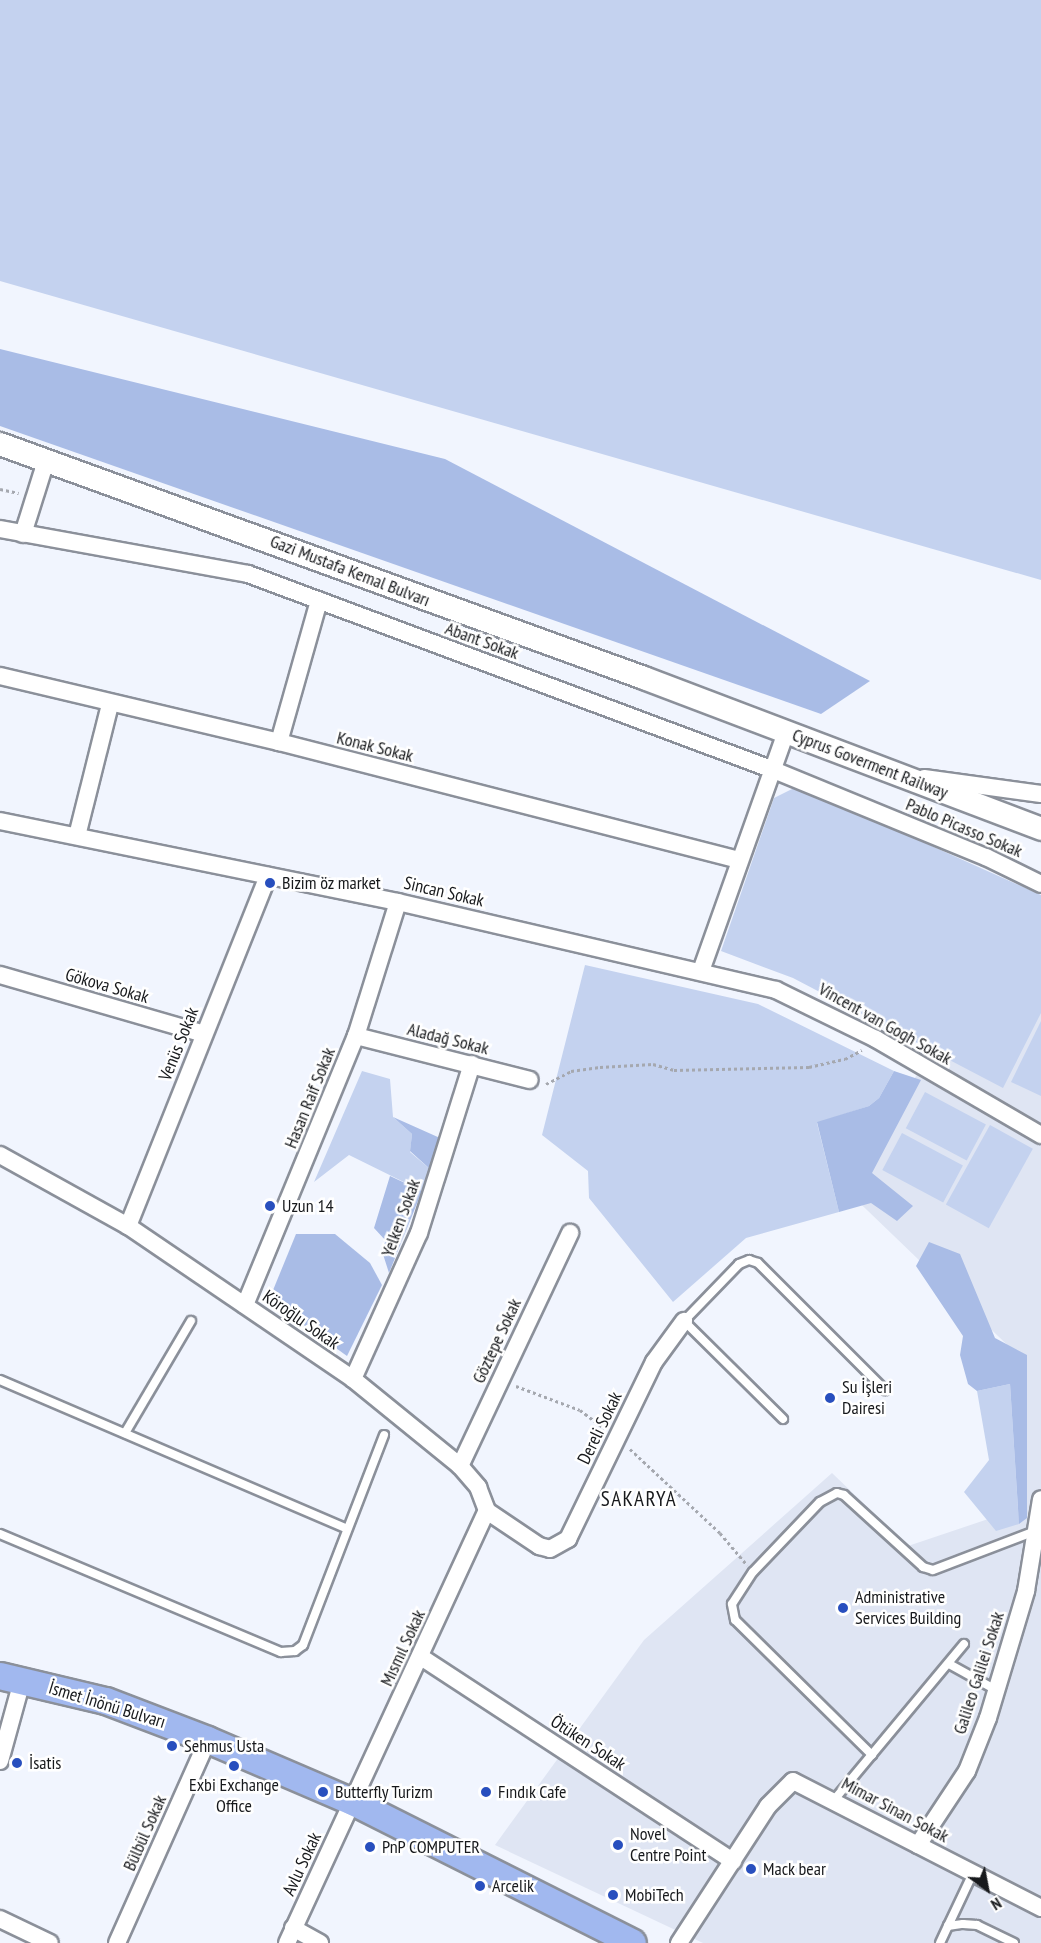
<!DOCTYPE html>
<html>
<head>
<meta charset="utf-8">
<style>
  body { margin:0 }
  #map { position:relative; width:1041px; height:1943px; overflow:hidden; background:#f1f5fe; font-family:"PT Sans Narrow",sans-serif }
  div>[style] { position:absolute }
  .built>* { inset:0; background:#dfe5f3 }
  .green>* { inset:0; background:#c4d2ef; transform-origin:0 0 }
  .forest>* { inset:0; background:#a9bce6 }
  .path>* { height:3px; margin-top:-1.5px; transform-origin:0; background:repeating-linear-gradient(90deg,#a5a8af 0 3px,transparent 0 6px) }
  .roads { filter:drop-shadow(2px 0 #8b909a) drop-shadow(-2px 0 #8b909a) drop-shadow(0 2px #8b909a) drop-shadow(0 -2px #8b909a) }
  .lane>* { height:8px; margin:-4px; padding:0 4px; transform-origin:4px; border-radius:4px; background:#fff }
  .street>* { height:16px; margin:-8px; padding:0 8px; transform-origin:8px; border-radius:8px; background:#fff }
  .secondary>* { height:22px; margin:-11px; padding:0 11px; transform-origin:11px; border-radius:11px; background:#fff }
  .primary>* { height:26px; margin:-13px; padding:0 13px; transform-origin:13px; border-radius:13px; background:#a1b8ef }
  .dots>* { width:16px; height:16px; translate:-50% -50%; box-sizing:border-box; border:3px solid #fff; border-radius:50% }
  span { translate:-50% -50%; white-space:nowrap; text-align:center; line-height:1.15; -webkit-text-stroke:5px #fff; paint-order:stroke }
  .street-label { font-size:18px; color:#17191c }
  .poi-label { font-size:18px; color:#17191c }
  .left { translate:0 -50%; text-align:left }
  .quarter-label { font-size:21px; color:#17191c; letter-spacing:1.5px }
  .north { position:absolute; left:957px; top:1859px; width:60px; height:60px; -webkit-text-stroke:4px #fff; paint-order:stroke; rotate:148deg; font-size:16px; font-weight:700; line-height:24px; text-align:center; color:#17191c }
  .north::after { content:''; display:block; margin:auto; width:21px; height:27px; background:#17191c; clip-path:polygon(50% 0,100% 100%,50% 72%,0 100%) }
</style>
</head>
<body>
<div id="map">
  <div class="built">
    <div style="clip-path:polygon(1041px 895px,1041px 1943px,703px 1943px,495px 1845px,644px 1640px,832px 1473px,908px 1546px,1021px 1508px,1025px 1362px,841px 1185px)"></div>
  </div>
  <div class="green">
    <div style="clip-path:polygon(0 0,1041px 0,1041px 580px,0 281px)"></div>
    <div style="clip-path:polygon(798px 786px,1041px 895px,1041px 1013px,1003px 1088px,793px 978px,721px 951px,774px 798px)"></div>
    <div style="clip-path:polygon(585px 965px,758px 1004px,894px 1071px,879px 1098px,869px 1106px,817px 1123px,839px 1212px,746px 1238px,673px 1302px,589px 1198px,588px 1171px,542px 1135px)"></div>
    <div style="clip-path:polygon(1041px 1021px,1041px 1096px,1011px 1082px)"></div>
    <div style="clip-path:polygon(362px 1071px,390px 1079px,393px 1117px,412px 1134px,410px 1152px,430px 1169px,422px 1191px,349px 1155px,314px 1182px)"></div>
    <div style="left:925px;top:1092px;width:69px;height:41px;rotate:28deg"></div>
    <div style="left:990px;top:1125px;width:49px;height:91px;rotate:29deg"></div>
    <div style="left:902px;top:1133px;width:69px;height:42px;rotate:28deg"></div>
    <div style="clip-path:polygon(1010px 1384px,1019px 1524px,996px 1531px,964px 1492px,989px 1460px,977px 1391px)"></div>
  </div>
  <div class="forest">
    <div style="clip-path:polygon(0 349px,445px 459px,870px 681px,821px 714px,0 426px)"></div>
    <div style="clip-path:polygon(894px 1071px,921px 1080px,872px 1173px,913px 1206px,897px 1221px,871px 1203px,839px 1212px,817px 1122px,869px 1106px,879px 1098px)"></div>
    <div style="clip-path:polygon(393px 1117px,440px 1138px,430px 1169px,410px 1151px,412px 1134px)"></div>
    <div style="clip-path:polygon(390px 1176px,422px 1191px,389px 1273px,381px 1248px,386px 1241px,374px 1228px)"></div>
    <div style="clip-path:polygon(296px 1234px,335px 1234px,370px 1263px,382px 1285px,347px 1356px,269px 1300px)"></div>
    <div style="clip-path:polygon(929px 1242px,960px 1254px,995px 1338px,1027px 1355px,1027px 1518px,1019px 1524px,1010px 1384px,977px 1391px,968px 1384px,960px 1355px,963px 1336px,916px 1266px)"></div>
  </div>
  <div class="path">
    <div style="left:0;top:489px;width:19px;rotate:12deg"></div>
    <div style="left:546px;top:1084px;width:28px;rotate:-27deg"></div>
    <div style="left:571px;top:1071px;width:29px;rotate:-8deg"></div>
    <div style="left:600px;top:1067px;width:53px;rotate:-3.2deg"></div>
    <div style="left:653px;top:1064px;width:22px;rotate:16deg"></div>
    <div style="left:674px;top:1070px;width:135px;rotate:-1.3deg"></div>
    <div style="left:809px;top:1067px;width:37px;rotate:-13deg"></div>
    <div style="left:845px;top:1059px;width:19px;rotate:-28deg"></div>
    <div style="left:516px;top:1386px;width:68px;rotate:20.6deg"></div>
    <div style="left:580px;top:1410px;width:30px;rotate:37deg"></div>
    <div style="left:630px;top:1449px;width:123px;rotate:43deg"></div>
    <div style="left:720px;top:1533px;width:42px;rotate:49.8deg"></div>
  </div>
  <div class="roads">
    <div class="lane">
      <div style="left:0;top:1380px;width:376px;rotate:23.2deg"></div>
      <div style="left:783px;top:1419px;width:139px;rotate:-135.3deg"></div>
      <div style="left:684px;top:1321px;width:79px;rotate:-46deg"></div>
      <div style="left:739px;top:1264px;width:11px;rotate:-22deg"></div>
      <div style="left:749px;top:1260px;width:9px;rotate:18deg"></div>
      <div style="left:758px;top:1263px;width:180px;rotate:45deg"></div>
      <div style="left:125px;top:1433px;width:130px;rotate:-59.5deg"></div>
      <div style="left:0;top:1534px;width:305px;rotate:22.8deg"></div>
      <div style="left:281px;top:1652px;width:14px;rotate:-4deg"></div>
      <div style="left:295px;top:1651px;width:10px;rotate:-37deg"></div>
      <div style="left:303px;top:1645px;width:225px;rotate:-68.9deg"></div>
      <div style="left:949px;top:1664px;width:54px;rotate:29deg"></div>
      <div style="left:872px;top:1755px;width:192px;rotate:-135.4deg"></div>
      <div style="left:735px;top:1620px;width:16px;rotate:-101deg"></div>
      <div style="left:732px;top:1604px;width:38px;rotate:-57deg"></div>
      <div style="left:753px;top:1572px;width:97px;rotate:-46.3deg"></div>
      <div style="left:820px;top:1502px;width:19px;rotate:-28deg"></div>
      <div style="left:837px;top:1493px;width:7px;rotate:16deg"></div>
      <div style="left:844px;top:1495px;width:107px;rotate:42.3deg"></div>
      <div style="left:923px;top:1567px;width:10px;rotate:17deg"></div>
      <div style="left:933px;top:1570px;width:109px;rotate:-20.9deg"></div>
      <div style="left:834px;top:1800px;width:203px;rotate:-50.2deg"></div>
      <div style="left:948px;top:1926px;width:59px;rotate:-64.7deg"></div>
      <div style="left:940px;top:1943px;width:19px;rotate:-65deg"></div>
      <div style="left:948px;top:1926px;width:15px;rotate:-8deg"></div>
      <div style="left:963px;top:1924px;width:14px;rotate:4deg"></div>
      <div style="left:977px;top:1925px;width:41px;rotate:25.9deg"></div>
    </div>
    <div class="street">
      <div style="left:0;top:529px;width:252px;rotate:10.3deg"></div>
      <div style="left:248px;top:574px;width:558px;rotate:20.45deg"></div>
      <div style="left:771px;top:769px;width:232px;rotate:22.3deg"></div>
      <div style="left:986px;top:857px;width:61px;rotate:26.1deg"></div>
      <div style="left:23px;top:534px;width:77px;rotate:-72.5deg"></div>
      <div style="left:0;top:676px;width:287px;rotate:13.3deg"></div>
      <div style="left:279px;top:742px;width:475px;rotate:14.4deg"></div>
      <div style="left:279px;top:742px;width:147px;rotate:-74.2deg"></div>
      <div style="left:924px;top:778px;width:118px;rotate:7.8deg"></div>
      <div style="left:0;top:821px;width:406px;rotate:11.5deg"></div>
      <div style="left:398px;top:902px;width:388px;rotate:13.1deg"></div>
      <div style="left:776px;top:990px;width:111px;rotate:26.1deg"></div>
      <div style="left:876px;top:1039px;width:191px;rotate:30.2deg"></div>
      <div style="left:77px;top:836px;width:135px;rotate:-75.9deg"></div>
      <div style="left:701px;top:971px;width:254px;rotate:-70.4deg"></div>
      <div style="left:0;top:975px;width:212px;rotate:16.1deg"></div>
      <div style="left:356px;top:1036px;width:179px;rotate:14.2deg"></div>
      <div style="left:0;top:1155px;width:146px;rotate:29deg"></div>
      <div style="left:128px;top:1226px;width:272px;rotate:34.2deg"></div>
      <div style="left:353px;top:1379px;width:138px;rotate:39.1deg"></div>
      <div style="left:460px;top:1466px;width:28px;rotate:49deg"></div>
      <div style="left:478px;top:1487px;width:26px;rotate:69deg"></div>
      <div style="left:487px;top:1511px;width:63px;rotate:33.9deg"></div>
      <div style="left:539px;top:1546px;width:11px;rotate:15deg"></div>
      <div style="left:550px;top:1549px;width:21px;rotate:-29deg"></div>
      <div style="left:568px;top:1539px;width:197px;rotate:-64.1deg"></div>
      <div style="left:654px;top:1362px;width:51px;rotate:-53.8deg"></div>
      <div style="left:128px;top:1226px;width:377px;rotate:-68.2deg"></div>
      <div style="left:245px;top:1305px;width:291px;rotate:-67.6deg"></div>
      <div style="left:356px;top:1036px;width:140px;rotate:-72.6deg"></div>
      <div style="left:353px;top:1379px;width:160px;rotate:-65.7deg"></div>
      <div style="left:419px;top:1233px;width:177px;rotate:-72.6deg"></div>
      <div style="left:460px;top:1466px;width:258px;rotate:-64.7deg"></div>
      <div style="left:421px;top:1657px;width:373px;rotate:33.2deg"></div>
      <div style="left:0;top:1761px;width:83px;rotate:-74.6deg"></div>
      <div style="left:918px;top:1845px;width:89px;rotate:-56.5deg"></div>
      <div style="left:967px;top:1771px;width:57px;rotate:-68.4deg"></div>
      <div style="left:988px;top:1718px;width:133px;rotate:-73.3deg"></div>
      <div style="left:1026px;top:1591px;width:93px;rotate:-80.7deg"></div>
      <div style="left:0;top:1919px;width:55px;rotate:25.6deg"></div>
      <div style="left:293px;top:1928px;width:31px;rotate:29deg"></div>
      <div style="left:117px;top:1943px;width:222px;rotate:-65.9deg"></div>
      <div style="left:287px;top:1943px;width:476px;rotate:-65.2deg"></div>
      <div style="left:679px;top:1943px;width:163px;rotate:-57deg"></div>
      <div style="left:768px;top:1806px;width:35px;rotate:-45deg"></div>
      <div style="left:793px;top:1781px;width:279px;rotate:27.1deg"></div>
    </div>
    <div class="secondary">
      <div style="left:0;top:444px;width:685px;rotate:19.97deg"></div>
      <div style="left:644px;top:678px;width:425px;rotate:20.8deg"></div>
    </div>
    <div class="primary">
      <div style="left:0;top:1676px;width:109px;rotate:13.3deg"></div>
      <div style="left:106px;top:1701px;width:109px;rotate:20.9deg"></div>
      <div style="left:208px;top:1740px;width:158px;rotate:23.2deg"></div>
      <div style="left:353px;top:1802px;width:313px;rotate:26.7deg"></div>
    </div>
  </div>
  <div class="dots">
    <div style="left:270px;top:883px;background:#284fbe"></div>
    <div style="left:270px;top:1206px;background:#284fbe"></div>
    <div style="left:830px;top:1398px;background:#284fbe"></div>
    <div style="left:843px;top:1608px;background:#284fbe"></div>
    <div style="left:172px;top:1746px;background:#284fbe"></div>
    <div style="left:17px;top:1763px;background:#284fbe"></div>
    <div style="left:234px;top:1766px;background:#284fbe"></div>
    <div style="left:323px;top:1792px;background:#284fbe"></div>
    <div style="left:486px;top:1792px;background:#284fbe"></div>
    <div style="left:618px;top:1845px;background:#284fbe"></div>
    <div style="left:370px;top:1847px;background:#284fbe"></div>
    <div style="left:751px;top:1869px;background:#284fbe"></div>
    <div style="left:480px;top:1886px;background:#284fbe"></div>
    <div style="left:613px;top:1895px;background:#284fbe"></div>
  </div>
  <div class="street-label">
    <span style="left:350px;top:571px;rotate:21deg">Gazi Mustafa Kemal Bulvarı</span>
    <span style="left:482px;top:641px;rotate:20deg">Abant Sokak</span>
    <span style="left:375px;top:747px;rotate:14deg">Konak Sokak</span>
    <span style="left:870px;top:764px;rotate:21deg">Cyprus Goverment Railway</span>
    <span style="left:964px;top:828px;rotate:23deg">Pablo Picasso Sokak</span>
    <span style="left:444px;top:892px;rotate:13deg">Sincan Sokak</span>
    <span style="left:107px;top:986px;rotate:16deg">Gökova Sokak</span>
    <span style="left:885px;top:1024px;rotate:29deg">Vincent van Gogh Sokak</span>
    <span style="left:448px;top:1039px;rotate:14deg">Aladağ Sokak</span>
    <span style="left:179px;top:1044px;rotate:-68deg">Venüs Sokak</span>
    <span style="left:310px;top:1098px;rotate:-68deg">Hasan Raif Sokak</span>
    <span style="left:401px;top:1218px;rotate:-70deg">Yelken Sokak</span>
    <span style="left:301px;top:1320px;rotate:35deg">Köroğlu Sokak</span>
    <span style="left:497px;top:1341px;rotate:-65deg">Göztepe Sokak</span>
    <span style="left:600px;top:1428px;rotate:-64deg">Dereli Sokak</span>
    <span style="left:403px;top:1648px;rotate:-65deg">Mısmıl Sokak</span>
    <span style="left:979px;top:1673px;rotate:-72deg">Galileo Galilei Sokak</span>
    <span style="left:107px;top:1705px;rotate:17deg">İsmet İnönü Bulvarı</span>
    <span style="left:588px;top:1743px;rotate:33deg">Ötüken Sokak</span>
    <span style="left:895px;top:1810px;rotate:28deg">Mimar Sinan Sokak</span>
    <span style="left:145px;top:1833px;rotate:-66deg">Bülbül Sokak</span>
    <span style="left:302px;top:1864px;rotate:-65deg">Avlu Sokak</span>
  </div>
  <div class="poi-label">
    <span class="left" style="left:282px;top:883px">Bizim öz market</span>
    <span class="left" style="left:282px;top:1206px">Uzun 14</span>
    <span class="left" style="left:842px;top:1398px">Su İşleri<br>Dairesi</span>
    <span class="left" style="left:855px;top:1608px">Administrative<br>Services Building</span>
    <span class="left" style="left:184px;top:1746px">Sehmus Usta</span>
    <span class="left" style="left:29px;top:1763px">İsatis</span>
    <span style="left:234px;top:1796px">Exbi Exchange<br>Office</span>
    <span class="left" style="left:335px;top:1792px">Butterfly Turizm</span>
    <span class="left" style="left:498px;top:1792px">Fındık Cafe</span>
    <span class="left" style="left:630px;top:1845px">Novel<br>Centre Point</span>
    <span class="left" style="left:382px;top:1847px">PnP COMPUTER</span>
    <span class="left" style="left:763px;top:1869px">Mack bear</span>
    <span class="left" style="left:492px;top:1886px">Arcelik</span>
    <span class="left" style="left:625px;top:1895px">MobiTech</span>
  </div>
  <div class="quarter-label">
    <span style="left:639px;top:1499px">SAKARYA</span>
  </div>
  <div class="north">N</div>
</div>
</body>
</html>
